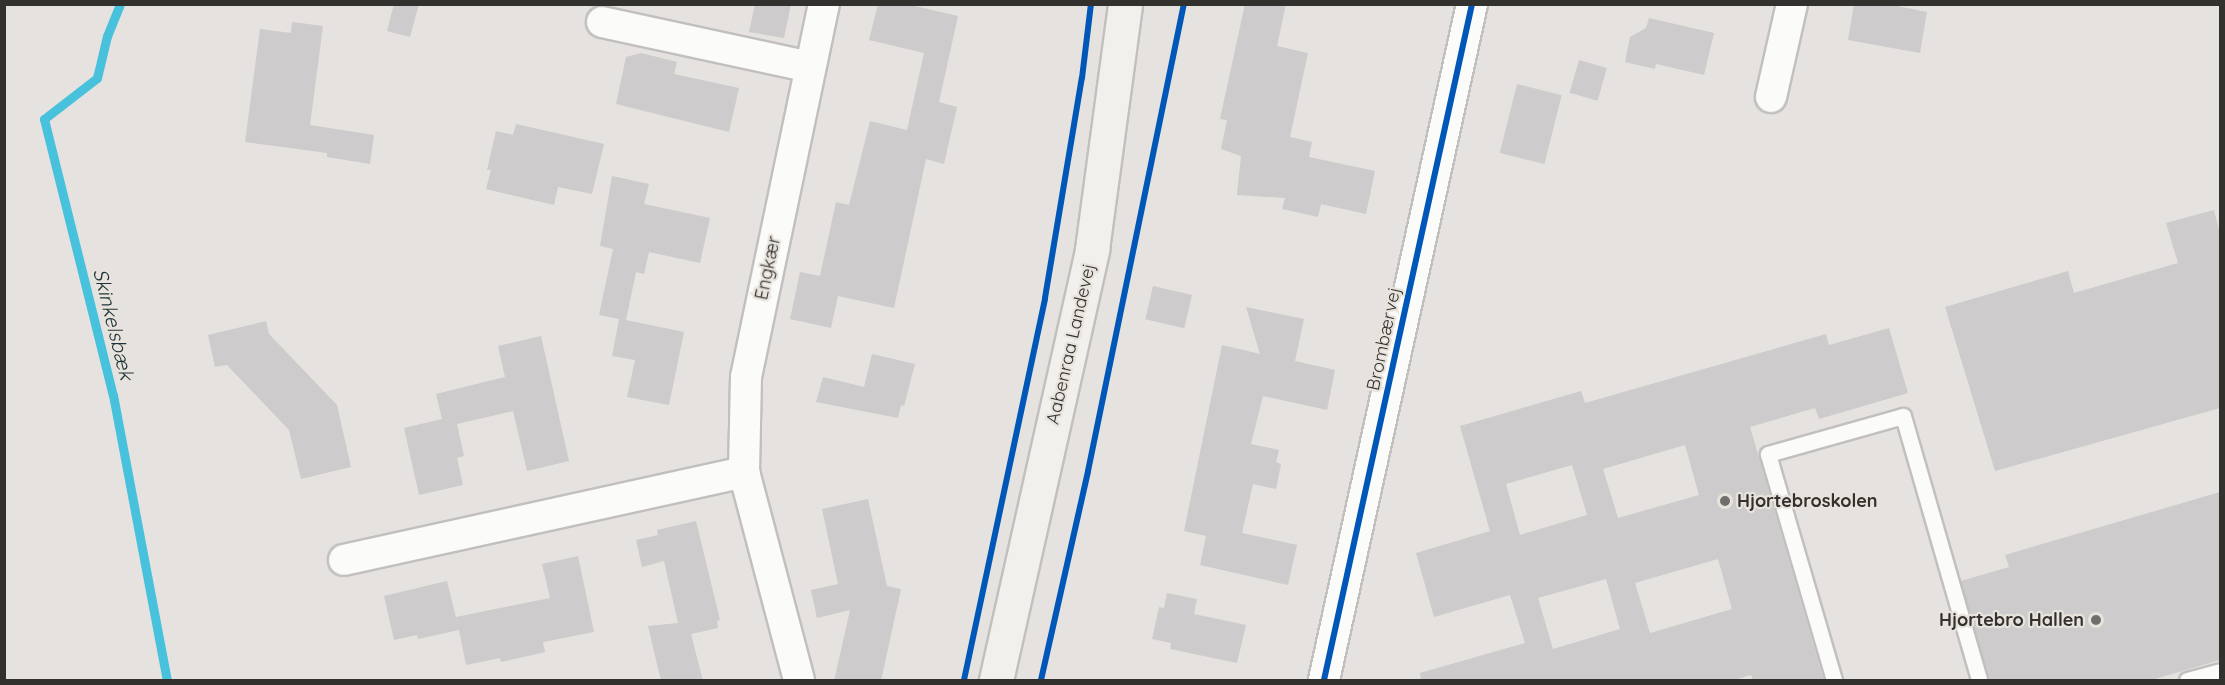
<!DOCTYPE html>
<html>
<head>
<meta charset="utf-8">
<style>
  body { margin:0 }
  #map { position:relative; width:2225px; height:685px; overflow:hidden; background:#e5e2df; font-family:Quicksand,sans-serif }
  div>[style] { position:absolute }
  .stream>* { height:9px; margin:-4.5px; padding:0 4.5px; transform-origin:4.5px; border-radius:4.5px; background:#48c2dc }
  .building>* { inset:0; background:#cdcbcb; transform-origin:0 0 }
  .roads { filter:drop-shadow(2px 0 #c2c0be) drop-shadow(-2px 0 #c2c0be) drop-shadow(0 2px #c2c0be) drop-shadow(0 -2px #c2c0be) }
  .service>* { height:15px; margin:-7.5px; padding:0 7.5px; transform-origin:7.5px; border-radius:7.5px; background:#fbfbfa }
  .minor>* { height:30px; margin:-15px; padding:0 15px; transform-origin:15px; border-radius:15px; background:#fbfbfa }
  .secondary>* { height:33px; margin:-16.5px; padding:0 16.5px; transform-origin:16.5px; border-radius:16.5px; background:#f2f0ed }
  .cycleway>* { height:6px; margin:-3px; padding:0 3px; transform-origin:3px; border-radius:3px; background:#0057b8 }
  .dots>* { width:16px; height:16px; translate:-50% -50%; box-sizing:border-box; border:3px solid #e8e3dc; border-radius:50% }
  span { translate:-50% -50%; white-space:nowrap; text-align:center; line-height:1.15; -webkit-text-stroke:4.5px #e8e3dc; paint-order:stroke }
  .street-label { font-size:18px; color:#32312e }
  .poi-label { font-size:18px; color:#32312e; font-weight:700 }
  .left { translate:0 -50%; text-align:left }
  .right { translate:-100% -50%; text-align:right }
  .water-label { font-size:20px; color:#1b3239; font-style:italic }
  .frame { position:absolute; inset:0; border:6px solid #32312e; pointer-events:none }
</style>
</head>
<body>
<div id="map">
  <div class="stream">
    <div style="left:120px;top:4px;width:35px;rotate:112deg"></div>
    <div style="left:107px;top:36px;width:43px;rotate:103.4deg"></div>
    <div style="left:97px;top:78px;width:67px;rotate:142.3deg"></div>
    <div style="left:44px;top:119px;width:284px;rotate:76deg"></div>
    <div style="left:113px;top:395px;width:290px;rotate:79.3deg"></div>
  </div>
  <div class="building">
    <div style="clip-path:polygon(394px 4px,419px 4px,410px 37px,387px 31px)"></div>
    <div style="clip-path:polygon(755px 4px,791px 4px,784px 38px,749px 32px)"></div>
    <div style="clip-path:polygon(878px 4px,906px 4px,958px 16px,939px 102px,957px 107px,944px 164px,926px 159px,894px 308px,838px 296px,831px 328px,790px 319px,800px 272px,820px 276px,836px 202px,849px 205px,870px 121px,907px 130px,924px 53px,869px 40px)"></div>
    <div style="clip-path:polygon(1245px 4px,1286px 4px,1277px 46px,1308px 53px,1290px 137px,1312px 142px,1309px 157px,1375px 171px,1366px 214px,1321px 204px,1318px 217px,1282px 209px,1285px 198px,1237px 195px,1241px 156px,1221px 149px,1227px 120px,1220px 119px)"></div>
    <div style="clip-path:polygon(1854px 4px,1887px 4px,1927px 12px,1920px 53px,1848px 40px)"></div>
    <div style="clip-path:polygon(1649px 18px,1714px 33px,1704px 75px,1656px 64px,1655px 69px,1625px 62px,1630px 37px,1646px 28px)"></div>
    <div style="clip-path:polygon(292px 22px,323px 26px,310px 125px,374px 135px,370px 164px,327px 157px,327px 153px,245px 142px,260px 29px,291px 33px)"></div>
    <div style="clip-path:polygon(641px 53px,677px 62px,674px 74px,739px 88px,729px 132px,616px 104px,626px 57px)"></div>
    <div style="left:1579px;top:60px;width:29px;height:34px;rotate:16deg"></div>
    <div style="left:1517px;top:84px;width:46px;height:71px;rotate:14deg"></div>
    <div style="clip-path:polygon(516px 124px,604px 144px,592px 194px,558px 187px,554px 205px,486px 189px,491px 170px,487px 170px,496px 131px,513px 135px)"></div>
    <div style="clip-path:polygon(612px 176px,649px 184px,644px 204px,710px 218px,700px 263px,649px 252px,644px 274px,636px 272px,626px 320px,684px 332px,669px 405px,627px 397px,635px 360px,612px 356px,619px 319px,599px 315px,613px 249px,600px 246px)"></div>
    <div style="clip-path:polygon(2214px 210px,2220px 234px,2220px 408px,1995px 471px,1945px 307px,2068px 271px,2074px 293px,2178px 263px,2166px 223px)"></div>
    <div style="left:1153px;top:286px;width:40px;height:34px;rotate:13deg"></div>
    <div style="clip-path:polygon(1246px 307px,1304px 319px,1295px 361px,1335px 370px,1327px 410px,1263px 396px,1251px 444px,1279px 450px,1276px 462px,1281px 464px,1276px 489px,1253px 484px,1242px 533px,1297px 545px,1288px 585px,1200px 565px,1206px 536px,1184px 531px,1222px 345px,1260px 354px)"></div>
    <div style="clip-path:polygon(266px 321px,269px 334px,337px 405px,351px 467px,301px 479px,289px 430px,227px 365px,215px 367px,208px 335px)"></div>
    <div style="clip-path:polygon(evenodd,1889px 328px,1908px 393px,1819px 419px,1815px 408px,1750px 427px,1824px 681px,1753px 681px,1751px 675px,1731px 681px,1421px 681px,1420px 673px,1525px 643px,1510px 595px,1434px 617px,1416px 553px,1490px 531px,1460px 426px,1581px 391px,1585px 403px,1826px 334px,1829px 345px,1889px 328px,1685px 445px,1699px 495px,1618px 518px,1603px 469px,1685px 445px,1889px 328px,1572px 465px,1587px 515px,1520px 535px,1506px 484px,1572px 465px,1889px 328px,1718px 559px,1732px 609px,1650px 633px,1635px 583px,1718px 559px,1889px 328px,1606px 579px,1620px 629px,1553px 649px,1538px 598px,1606px 579px)"></div>
    <div style="clip-path:polygon(541px 336px,569px 461px,527px 471px,513px 411px,457px 424px,464px 456px,457px 458px,463px 485px,419px 495px,404px 428px,442px 419px,436px 394px,505px 377px,498px 346px)"></div>
    <div style="clip-path:polygon(872px 354px,915px 364px,904px 406px,901px 405px,898px 418px,816px 402px,823px 377px,864px 387px)"></div>
    <div style="clip-path:polygon(2220px 492px,2220px 660px,2148px 681px,1989px 681px,1961px 581px,2009px 567px,2005px 555px)"></div>
    <div style="clip-path:polygon(868px 499px,887px 586px,901px 589px,881px 681px,834px 681px,850px 610px,817px 618px,811px 590px,838px 584px,822px 509px)"></div>
    <div style="clip-path:polygon(696px 521px,720px 620px,717px 621px,718px 628px,691px 634px,703px 681px,661px 681px,648px 626px,678px 623px,664px 561px,642px 567px,636px 540px,658px 535px,657px 530px)"></div>
    <div style="clip-path:polygon(578px 556px,594px 632px,543px 642px,545px 652px,501px 662px,500px 658px,466px 665px,459px 630px,418px 639px,417px 635px,394px 640px,384px 596px,447px 581px,458px 626px,456px 617px,550px 598px,542px 564px)"></div>
    <div style="clip-path:polygon(1167px 593px,1197px 599px,1194px 614px,1246px 625px,1237px 663px,1170px 649px,1171px 643px,1152px 639px,1159px 607px,1164px 608px)"></div>
  </div>
  <div class="roads">
    <div class="service">
      <div style="left:1834px;top:680px;width:235px;rotate:-106.3deg"></div>
      <div style="left:1768px;top:454px;width:140px;rotate:-15.7deg"></div>
      <div style="left:1903px;top:416px;width:275px;rotate:73.9deg"></div>
      <div style="left:2187px;top:680px;width:34px;rotate:-15deg"></div>
    </div>
    <div class="minor">
      <div style="left:602px;top:22px;width:213px;rotate:12.2deg"></div>
      <div style="left:1771px;top:97px;width:95px;rotate:-77.3deg"></div>
      <div style="left:344px;top:560px;width:410px;rotate:-12.4deg"></div>
      <div style="left:799px;top:680px;width:215px;rotate:-104.8deg"></div>
      <div style="left:744px;top:472px;width:95px;rotate:-88.8deg"></div>
      <div style="left:746px;top:377px;width:381px;rotate:-78.2deg"></div>
      <div style="left:1324px;top:680px;width:692px;rotate:-77.65deg"></div>
    </div>
    <div class="secondary">
      <div style="left:996px;top:680px;width:442px;rotate:-77.4deg"></div>
      <div style="left:1092px;top:249px;width:247px;rotate:-82.3deg"></div>
    </div>
  </div>
  <div class="cycleway">
    <div style="left:964px;top:680px;width:390px;rotate:-78deg"></div>
    <div style="left:1045px;top:298px;width:223px;rotate:-80.5deg"></div>
    <div style="left:1082px;top:78px;width:75px;rotate:-83.1deg"></div>
    <div style="left:1041px;top:680px;width:214px;rotate:-77.3deg"></div>
    <div style="left:1088px;top:471px;width:477px;rotate:-78.4deg"></div>
    <div style="left:1324px;top:680px;width:692px;rotate:-77.65deg"></div>
  </div>
  <div class="dots">
    <div style="left:1725px;top:501px;background:#716f6c"></div>
    <div style="left:2096px;top:620px;background:#716f6c"></div>
  </div>
  <div class="street-label">
    <span style="left:768px;top:268px;rotate:-78deg">Engkær</span>
    <span style="left:1384px;top:339px;rotate:-78deg">Brombærvej</span>
    <span style="left:1071px;top:344px;rotate:-77deg">Aabenraa Landevej</span>
  </div>
  <div class="poi-label">
    <span class="left" style="left:1737px;top:501px">Hjortebroskolen</span>
    <span class="right" style="left:2084px;top:620px">Hjortebro Hallen</span>
  </div>
  <div class="water-label">
    <span style="left:114px;top:324px;rotate:76deg">Skinkelsbæk</span>
  </div>
  <div class="frame"></div>
</div>
</body>
</html>
